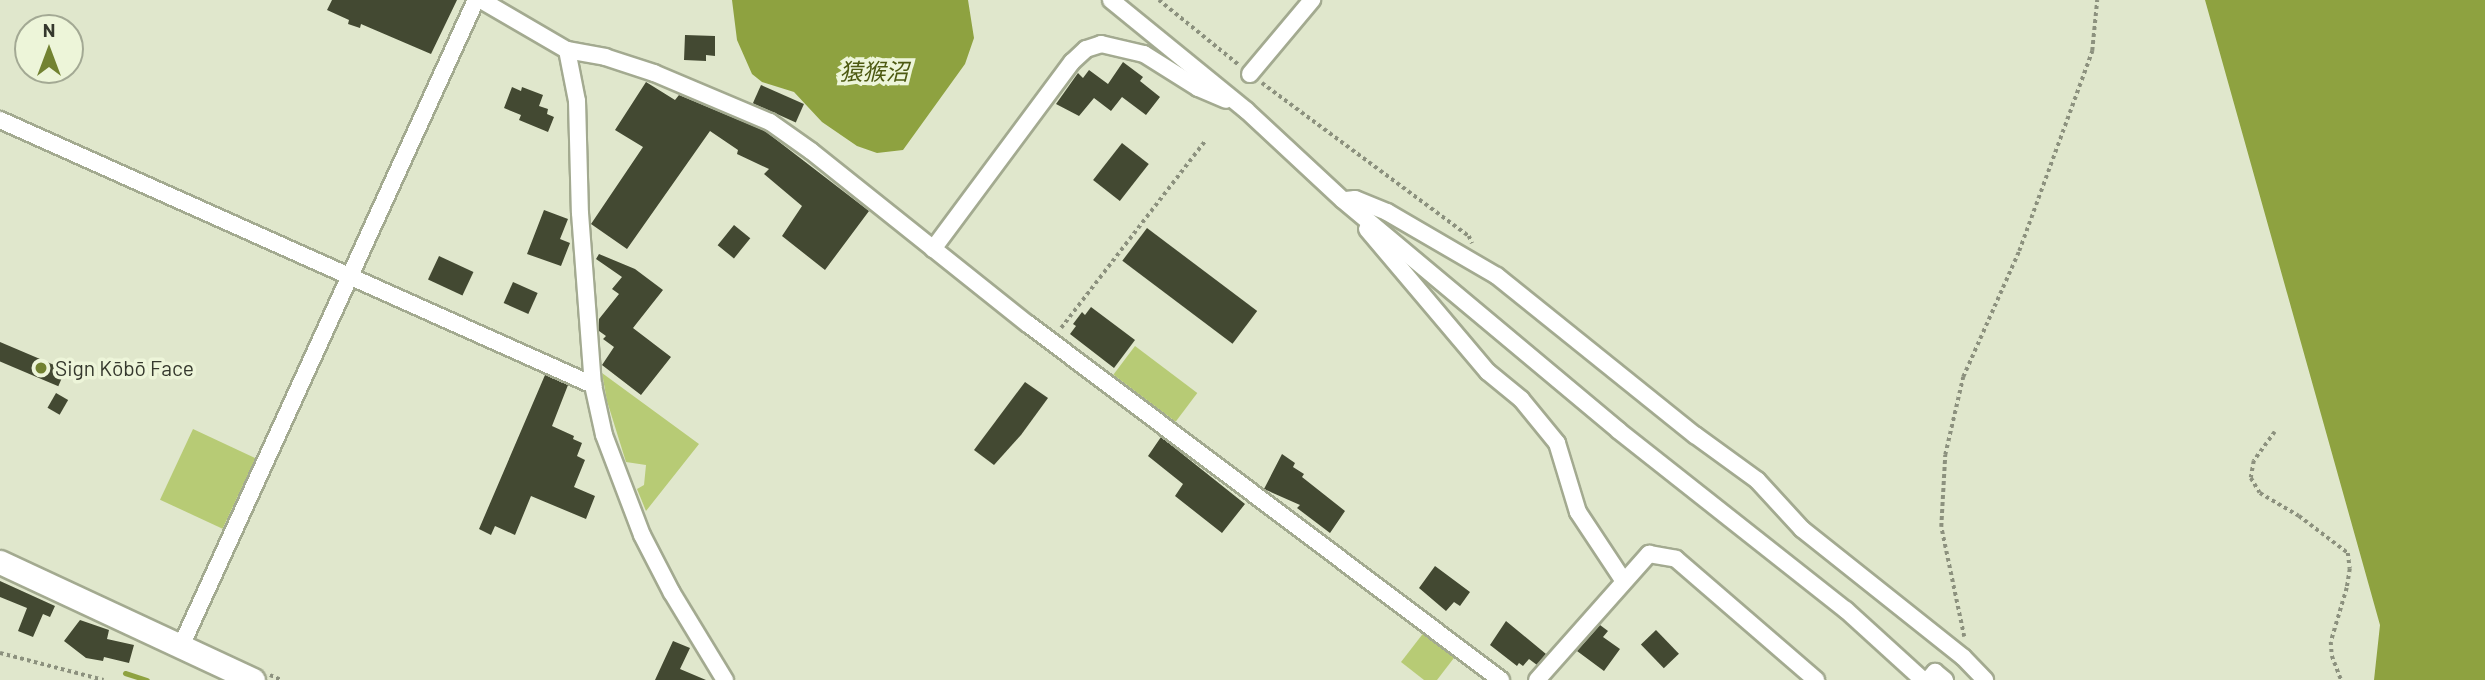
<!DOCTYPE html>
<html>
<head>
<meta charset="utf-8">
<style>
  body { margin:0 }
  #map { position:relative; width:2485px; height:680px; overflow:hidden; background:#e0e7cc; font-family:Barlow,"Noto Sans JP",sans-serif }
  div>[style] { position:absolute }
  .green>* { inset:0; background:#b7cb75; transform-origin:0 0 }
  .water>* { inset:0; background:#8ea240 }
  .stream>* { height:5px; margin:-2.5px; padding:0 2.5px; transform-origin:2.5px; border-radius:2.5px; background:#8ea240 }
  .building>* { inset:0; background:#434932; transform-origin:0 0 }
  .path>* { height:3.5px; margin-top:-1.75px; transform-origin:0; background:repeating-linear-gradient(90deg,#8c917e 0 3.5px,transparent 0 7px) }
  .roads { filter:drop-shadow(2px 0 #a3aa90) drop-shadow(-2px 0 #a3aa90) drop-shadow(0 2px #a3aa90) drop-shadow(0 -2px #a3aa90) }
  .street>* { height:16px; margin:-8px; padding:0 8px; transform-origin:8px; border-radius:8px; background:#fff }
  .secondary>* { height:23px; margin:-11.5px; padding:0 11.5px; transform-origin:11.5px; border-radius:11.5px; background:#fff }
  .dots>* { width:19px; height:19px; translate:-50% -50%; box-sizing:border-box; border:4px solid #edf5d9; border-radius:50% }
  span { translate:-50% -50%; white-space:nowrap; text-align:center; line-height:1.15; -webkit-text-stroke:7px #edf5d9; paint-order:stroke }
  .poi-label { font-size:21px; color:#35382d }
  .left { translate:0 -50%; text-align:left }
  .water-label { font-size:23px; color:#4c5911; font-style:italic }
  .north { position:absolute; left:14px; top:14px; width:70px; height:70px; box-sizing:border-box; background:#edf5d9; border:2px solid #a3a994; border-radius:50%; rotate:0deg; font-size:19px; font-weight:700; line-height:28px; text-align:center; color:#35382d }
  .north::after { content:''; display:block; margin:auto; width:24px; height:32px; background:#728231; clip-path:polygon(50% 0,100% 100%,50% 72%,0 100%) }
</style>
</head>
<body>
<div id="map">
  <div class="green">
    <div style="left:1135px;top:346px;width:78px;height:36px;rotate:37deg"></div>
    <div style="clip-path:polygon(602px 373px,699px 444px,646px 511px,637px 489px,644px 485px,646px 465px,626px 462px,607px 401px)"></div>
    <div style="left:193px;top:429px;width:69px;height:78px;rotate:25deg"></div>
    <div style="clip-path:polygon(1425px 631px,1457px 654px,1437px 680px,1424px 680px,1401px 662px)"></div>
  </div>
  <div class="water">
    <div style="clip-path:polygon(732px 0,968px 0,974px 38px,965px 64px,903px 150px,877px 153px,857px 146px,822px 122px,794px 92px,762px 82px,752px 74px,737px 40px)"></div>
    <div style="clip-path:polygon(2205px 0,2485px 0,2485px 680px,2374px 680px,2380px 625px)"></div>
  </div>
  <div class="stream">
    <div style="left:125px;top:673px;width:23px;rotate:18deg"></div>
  </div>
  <div class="building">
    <div style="clip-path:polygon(332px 0,457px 0,431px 54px,361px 24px,360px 28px,348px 24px,349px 20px,327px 10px)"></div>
    <div style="clip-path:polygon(685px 35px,715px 36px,715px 56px,706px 55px,706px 61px,684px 60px)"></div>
    <div style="clip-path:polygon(1123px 62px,1143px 77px,1140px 81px,1160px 97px,1146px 115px,1122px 97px,1111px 111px,1094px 98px,1079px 116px,1056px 104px,1078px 73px,1083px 78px,1089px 70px,1108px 84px)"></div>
    <div style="clip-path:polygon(646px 82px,675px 100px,679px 95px,765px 131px,869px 211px,825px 270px,782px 236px,802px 206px,764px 174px,769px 169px,737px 154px,738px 150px,710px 131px,627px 249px,591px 224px,643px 147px,615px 130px)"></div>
    <div style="left:761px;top:85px;width:47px;height:20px;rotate:24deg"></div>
    <div style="clip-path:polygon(512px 87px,521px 91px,522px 87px,543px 95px,539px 106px,548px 109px,547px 114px,554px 117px,548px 132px,519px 120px,521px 115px,504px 108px)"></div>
    <div style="left:1122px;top:143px;width:34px;height:47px;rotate:38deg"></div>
    <div style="clip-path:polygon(544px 210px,568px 219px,560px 239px,570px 243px,561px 266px,527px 254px)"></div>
    <div style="left:734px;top:225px;width:21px;height:26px;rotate:39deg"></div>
    <div style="left:1147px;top:228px;width:138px;height:41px;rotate:37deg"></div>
    <div style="clip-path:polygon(599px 254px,635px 269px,663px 290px,633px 328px,671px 357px,641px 395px,602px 365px,614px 347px,603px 339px,606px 336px,599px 331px,599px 319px,619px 294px,612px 289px,622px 277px,596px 259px)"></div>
    <div style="left:439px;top:256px;width:38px;height:26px;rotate:25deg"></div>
    <div style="left:513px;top:282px;width:27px;height:23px;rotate:24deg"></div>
    <div style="clip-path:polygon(1091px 307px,1135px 340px,1114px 368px,1070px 334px,1076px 326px,1073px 324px,1082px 312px,1085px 315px)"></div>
    <div style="left:0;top:342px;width:71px;height:18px;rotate:23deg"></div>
    <div style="clip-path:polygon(545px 375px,568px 385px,552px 426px,574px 436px,573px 439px,582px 443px,577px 456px,585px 460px,574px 487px,595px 496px,586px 519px,531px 496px,515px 535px,495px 526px,491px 535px,479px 529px)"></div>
    <div style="clip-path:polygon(1025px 382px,1048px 398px,1021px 435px,994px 465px,974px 450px)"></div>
    <div style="left:56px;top:393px;width:14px;height:17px;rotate:30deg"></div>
    <div style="clip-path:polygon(1161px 437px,1245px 504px,1222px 533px,1175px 496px,1183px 484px,1148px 456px)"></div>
    <div style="clip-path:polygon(1282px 454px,1295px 463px,1293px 467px,1304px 474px,1302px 477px,1345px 511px,1330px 533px,1297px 508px,1300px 505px,1264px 489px)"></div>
    <div style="clip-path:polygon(1435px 566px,1470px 592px,1460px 606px,1454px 602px,1446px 611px,1419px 588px)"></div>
    <div style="clip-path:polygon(0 581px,55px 606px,50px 617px,43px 614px,33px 637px,18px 631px,27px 608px,0 597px)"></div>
    <div style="clip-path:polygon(80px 620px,109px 630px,107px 639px,134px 645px,129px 663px,104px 657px,103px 661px,86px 658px,64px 641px)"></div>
    <div style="clip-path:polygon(1506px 621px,1546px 654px,1537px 665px,1529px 659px,1523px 666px,1519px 663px,1517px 666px,1490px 645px)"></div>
    <div style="clip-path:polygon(1600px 625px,1608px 631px,1603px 637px,1620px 649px,1604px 671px,1577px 651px)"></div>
    <div style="left:1656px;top:630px;width:33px;height:21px;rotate:46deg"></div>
    <div style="clip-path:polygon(673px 641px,690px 648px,680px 669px,706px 680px,655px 680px)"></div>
  </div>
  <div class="path">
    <div style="left:1159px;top:0;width:103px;rotate:39.1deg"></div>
    <div style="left:1262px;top:83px;width:257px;rotate:36.5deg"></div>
    <div style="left:1469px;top:236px;width:8px;rotate:67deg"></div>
    <div style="left:1061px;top:328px;width:236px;rotate:-52.4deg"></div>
    <div style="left:2275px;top:432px;width:36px;rotate:126deg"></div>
    <div style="left:2254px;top:461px;width:17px;rotate:100deg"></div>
    <div style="left:2251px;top:478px;width:17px;rotate:59deg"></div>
    <div style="left:2260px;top:493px;width:45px;rotate:30.5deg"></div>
    <div style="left:2299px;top:516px;width:61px;rotate:37.1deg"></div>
    <div style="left:2348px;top:553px;width:16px;rotate:83deg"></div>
    <div style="left:2350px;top:569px;width:19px;rotate:99deg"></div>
    <div style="left:2347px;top:588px;width:56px;rotate:106.5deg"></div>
    <div style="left:2331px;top:642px;width:14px;rotate:86deg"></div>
    <div style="left:2332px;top:656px;width:26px;rotate:69deg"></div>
    <div style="left:1964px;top:637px;width:112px;rotate:-101.8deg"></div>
    <div style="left:1941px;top:527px;width:72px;rotate:-86.8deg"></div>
    <div style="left:1945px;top:455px;width:80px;rotate:-77deg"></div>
    <div style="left:1963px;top:377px;width:138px;rotate:-66deg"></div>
    <div style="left:2019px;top:251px;width:213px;rotate:-69.9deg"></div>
    <div style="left:2092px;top:51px;width:51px;rotate:-84.4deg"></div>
    <div style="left:0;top:653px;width:107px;rotate:14.6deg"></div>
    <div style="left:270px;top:675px;width:12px;rotate:24deg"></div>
  </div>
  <div class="roads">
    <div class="street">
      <div style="left:481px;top:0;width:99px;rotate:30.2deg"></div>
      <div style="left:567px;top:50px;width:52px;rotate:78.9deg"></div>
      <div style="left:577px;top:101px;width:112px;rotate:88.5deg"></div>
      <div style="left:580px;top:213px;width:172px;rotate:85.7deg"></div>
      <div style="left:593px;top:385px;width:51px;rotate:77.6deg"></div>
      <div style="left:604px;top:435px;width:107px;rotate:69.2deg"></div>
      <div style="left:642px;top:535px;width:65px;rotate:62.7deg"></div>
      <div style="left:672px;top:593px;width:102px;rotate:58.7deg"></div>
      <div style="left:1111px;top:0;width:174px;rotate:39.2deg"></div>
      <div style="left:1246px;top:110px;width:132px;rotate:42.9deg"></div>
      <div style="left:1343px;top:200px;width:360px;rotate:39.9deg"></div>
      <div style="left:1619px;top:431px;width:289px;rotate:38.3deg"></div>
      <div style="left:1846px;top:610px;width:104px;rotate:42.3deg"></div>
      <div style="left:567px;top:50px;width:39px;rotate:10deg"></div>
      <div style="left:605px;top:57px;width:52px;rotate:18.1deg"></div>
      <div style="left:654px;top:73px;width:126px;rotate:22.9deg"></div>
      <div style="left:770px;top:122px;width:50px;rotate:35.3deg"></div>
      <div style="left:811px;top:151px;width:278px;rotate:38.6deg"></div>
      <div style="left:1028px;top:324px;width:592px;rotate:36.97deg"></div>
      <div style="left:1250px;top:74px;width:97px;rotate:-50deg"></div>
      <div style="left:0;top:120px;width:650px;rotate:24.08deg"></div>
      <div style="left:1346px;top:200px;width:9px;rotate:-6deg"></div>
      <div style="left:1355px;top:199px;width:35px;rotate:22deg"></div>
      <div style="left:1387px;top:212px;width:127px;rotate:30.2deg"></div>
      <div style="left:1497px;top:276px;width:254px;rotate:38.8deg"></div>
      <div style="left:1695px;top:435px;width:77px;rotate:36deg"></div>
      <div style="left:1757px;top:480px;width:67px;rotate:47.4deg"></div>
      <div style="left:1802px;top:529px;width:206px;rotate:38.5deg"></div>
      <div style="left:1963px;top:657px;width:32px;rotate:46deg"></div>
      <div style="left:1367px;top:229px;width:187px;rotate:49.8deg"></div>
      <div style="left:1488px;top:372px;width:43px;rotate:39.3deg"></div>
      <div style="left:1521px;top:399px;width:57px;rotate:50.7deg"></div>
      <div style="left:1557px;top:443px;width:72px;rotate:73.1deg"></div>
      <div style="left:1578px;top:512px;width:82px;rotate:56.5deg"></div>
      <div style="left:933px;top:249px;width:233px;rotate:-53.4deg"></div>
      <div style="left:1072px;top:62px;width:19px;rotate:-43deg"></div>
      <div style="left:1086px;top:49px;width:16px;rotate:-18deg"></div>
      <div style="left:1101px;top:44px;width:44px;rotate:13.1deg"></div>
      <div style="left:1144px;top:54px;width:64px;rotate:32.2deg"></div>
      <div style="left:1198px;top:88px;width:30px;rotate:23deg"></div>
      <div style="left:181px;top:646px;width:710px;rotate:-65.46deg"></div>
      <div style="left:1537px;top:680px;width:169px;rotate:-48.4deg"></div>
      <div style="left:1649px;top:554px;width:27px;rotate:10deg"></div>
      <div style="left:1676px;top:559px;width:185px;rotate:40.8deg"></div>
      <div style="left:1928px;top:680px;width:11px;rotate:-49deg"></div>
      <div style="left:1935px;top:672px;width:13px;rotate:39deg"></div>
    </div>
    <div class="secondary">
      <div style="left:0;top:562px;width:279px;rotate:25deg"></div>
    </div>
  </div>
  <div class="dots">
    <div style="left:41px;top:368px;background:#728231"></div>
  </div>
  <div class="poi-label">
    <span class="left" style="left:55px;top:368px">Sign Kōbō Face</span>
  </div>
  <div class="water-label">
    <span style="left:874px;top:71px">猿猴沼</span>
  </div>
  <div class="north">N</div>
</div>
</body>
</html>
